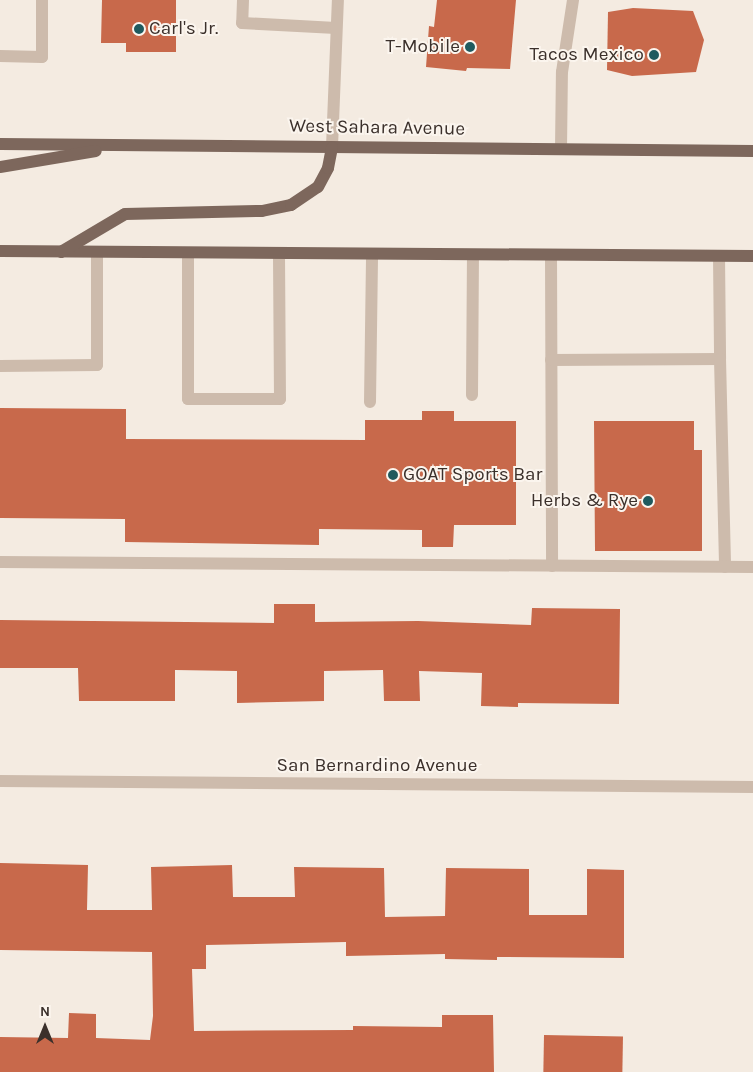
<!DOCTYPE html>
<html>
<head>
<meta charset="utf-8">
<style>
  body { margin:0 }
  #map { position:relative; width:753px; height:1072px; overflow:hidden; background:#f4ebe1; font-family:Karla,sans-serif }
  div>[style] { position:absolute }
  .building>* { inset:0; background:#c8694b; transform-origin:0 0 }
  .service>* { height:12px; margin:-6px; padding:0 6px; transform-origin:6px; border-radius:6px; background:#cdbbac }
  .minor>* { height:12px; margin:-6px; padding:0 6px; transform-origin:6px; border-radius:6px; background:#cdbbac }
  .primary>* { height:12px; margin:-6px; padding:0 6px; transform-origin:6px; border-radius:6px; background:#7d675c }
  .dots>* { width:14px; height:14px; translate:-50% -50%; box-sizing:border-box; border:2px solid #fbf5ee; border-radius:50% }
  span { translate:-50% -50%; white-space:nowrap; text-align:center; line-height:1.15; -webkit-text-stroke:4px #fbf5ee; paint-order:stroke }
  .poi-label { font-size:19px; color:#3b302b }
  .left { translate:0 -50%; text-align:left }
  .right { translate:-100% -50%; text-align:right }
  .street-label { font-size:19px; color:#3b302b }
  .north { position:absolute; left:20px; top:1002px; width:50px; height:50px; -webkit-text-stroke:4px #fbf5ee; paint-order:stroke; rotate:0deg; font-size:14px; font-weight:700; line-height:20px; text-align:center; color:#3b302b }
  .north::after { content:''; display:block; margin:auto; width:18px; height:22px; background:#3b302b; clip-path:polygon(50% 0,100% 100%,50% 72%,0 100%) }
</style>
</head>
<body>
<div id="map">
  <div class="building">
    <div style="clip-path:polygon(102px 0,176px 0,176px 52px,126px 52px,126px 43px,101px 43px)"></div>
    <div style="clip-path:polygon(437px 0,516px 0,510px 69px,467px 68px,466px 71px,426px 67px,429px 26px,434px 27px)"></div>
    <div style="clip-path:polygon(633px 8px,693px 11px,704px 40px,696px 72px,632px 76px,607px 70px,608px 12px)"></div>
    <div style="clip-path:polygon(0 408px,126px 409px,126px 439px,365px 440px,365px 420px,422px 420px,422px 411px,454px 411px,454px 421px,516px 421px,516px 525px,454px 525px,453px 547px,422px 547px,422px 530px,319px 529px,319px 545px,125px 542px,125px 519px,0 518px)"></div>
    <div style="clip-path:polygon(594px 421px,694px 421px,694px 450px,702px 450px,702px 551px,595px 551px)"></div>
    <div style="clip-path:polygon(274px 604px,315px 604px,315px 622px,418px 621px,531px 625px,532px 608px,620px 609px,619px 704px,518px 703px,518px 707px,481px 706px,482px 673px,419px 671px,420px 701px,384px 701px,383px 670px,324px 671px,324px 701px,237px 703px,237px 671px,175px 670px,175px 701px,79px 701px,78px 668px,0 668px,0 620px,274px 623px)"></div>
    <div style="clip-path:polygon(0 863px,88px 865px,87px 910px,152px 910px,151px 867px,232px 865px,233px 897px,295px 897px,294px 867px,384px 868px,385px 917px,445px 916px,446px 868px,529px 869px,529px 915px,587px 915px,587px 869px,624px 870px,624px 958px,497px 957px,497px 960px,445px 959px,445px 954px,346px 956px,346px 942px,206px 945px,206px 969px,192px 969px,194px 1031px,353px 1030px,353px 1026px,442px 1027px,442px 1015px,493px 1015px,494px 1072px,0 1072px,0 1037px,68px 1038px,69px 1013px,96px 1014px,96px 1038px,150px 1040px,153px 1016px,152px 952px,0 950px)"></div>
    <div style="left:544px;top:1035px;width:79px;height:37px;rotate:1deg"></div>
  </div>
  <div class="service">
    <div style="left:243px;top:0;width:23px;rotate:92deg"></div>
    <div style="left:242px;top:23px;width:94px;rotate:3deg"></div>
    <div style="left:0;top:56px;width:42px;rotate:1.4deg"></div>
    <div style="left:42px;top:57px;width:57px;rotate:-90deg"></div>
    <div style="left:332px;top:147px;width:147px;rotate:-87.7deg"></div>
    <div style="left:561px;top:149px;width:77px;rotate:-89.3deg"></div>
    <div style="left:562px;top:72px;width:73px;rotate:-81.3deg"></div>
    <div style="left:188px;top:253px;width:146px;rotate:90deg"></div>
    <div style="left:188px;top:399px;width:92px"></div>
    <div style="left:280px;top:399px;width:146px;rotate:-90.4deg"></div>
    <div style="left:551px;top:255px;width:311px;rotate:89.8deg"></div>
    <div style="left:719px;top:256px;width:103px;rotate:89.4deg"></div>
    <div style="left:551px;top:360px;width:169px;rotate:-0.3deg"></div>
    <div style="left:720px;top:359px;width:208px;rotate:88.6deg"></div>
    <div style="left:0;top:366px;width:97px;rotate:-0.6deg"></div>
    <div style="left:97px;top:365px;width:113px;rotate:-90deg"></div>
    <div style="left:472px;top:395px;width:140px;rotate:-89.6deg"></div>
    <div style="left:370px;top:402px;width:148px;rotate:-89.2deg"></div>
    <div style="left:0;top:562px;width:753px;rotate:0.38deg"></div>
  </div>
  <div class="minor">
    <div style="left:0;top:781px;width:753px;rotate:0.46deg"></div>
  </div>
  <div class="primary">
    <div style="left:0;top:144px;width:753px;rotate:0.53deg"></div>
    <div style="left:0;top:167px;width:97px;rotate:-9.5deg"></div>
    <div style="left:0;top:251px;width:753px;rotate:0.38deg"></div>
    <div style="left:61px;top:252px;width:74px;rotate:-30.7deg"></div>
    <div style="left:125px;top:214px;width:137px;rotate:-1.3deg"></div>
    <div style="left:262px;top:211px;width:30px;rotate:-12deg"></div>
    <div style="left:291px;top:205px;width:32px;rotate:-34deg"></div>
    <div style="left:318px;top:187px;width:21px;rotate:-62deg"></div>
    <div style="left:328px;top:168px;width:21px;rotate:-79deg"></div>
  </div>
  <div class="dots">
    <div style="left:139px;top:29px;background:#1f5a5e"></div>
    <div style="left:470px;top:47px;background:#1f5a5e"></div>
    <div style="left:654px;top:55px;background:#1f5a5e"></div>
    <div style="left:393px;top:475px;background:#1f5a5e"></div>
    <div style="left:648px;top:501px;background:#1f5a5e"></div>
  </div>
  <div class="poi-label">
    <span class="left" style="left:149px;top:29px">Carl's Jr.</span>
    <span class="right" style="left:460px;top:47px">T-Mobile</span>
    <span class="right" style="left:644px;top:55px">Tacos Mexico</span>
    <span class="left" style="left:403px;top:475px">GOAT Sports Bar</span>
    <span class="right" style="left:638px;top:501px">Herbs &amp; Rye</span>
  </div>
  <div class="street-label">
    <span style="left:377px;top:128px;rotate:1deg">West Sahara Avenue</span>
    <span style="left:377px;top:766px">San Bernardino Avenue</span>
  </div>
  <div class="north">N</div>
</div>
</body>
</html>
